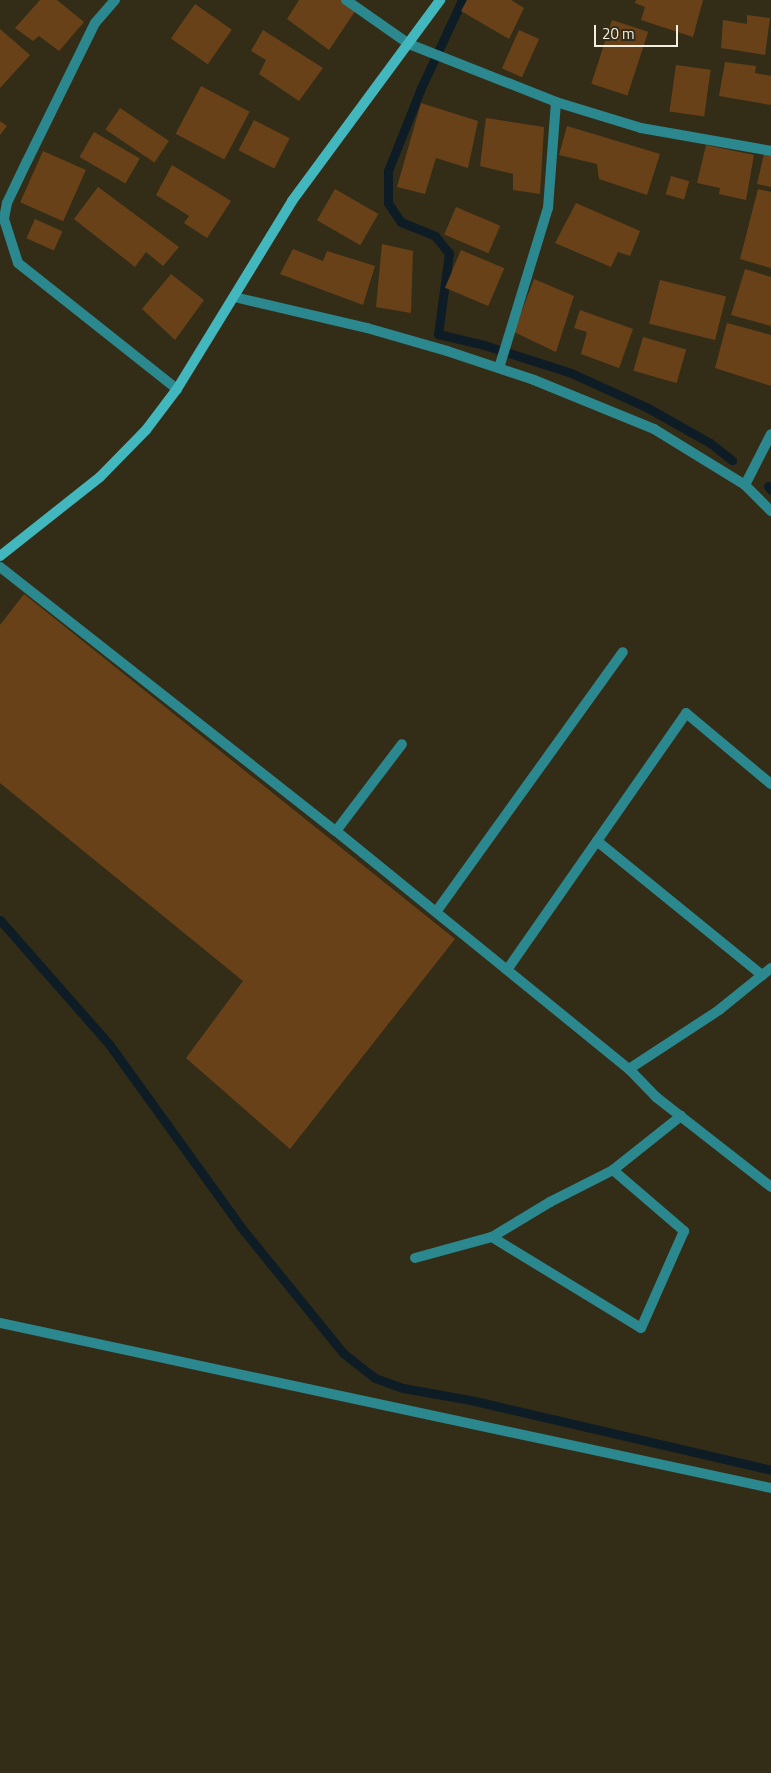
<!DOCTYPE html>
<html>
<head>
<meta charset="utf-8">
<style>
  body { margin:0 }
  #map { position:relative; width:771px; height:1773px; overflow:hidden; background:#332d18; font-family:"Titillium Web",sans-serif }
  div>[style] { position:absolute }
  .stream>* { height:9px; margin:-4.5px; padding:0 4.5px; transform-origin:4.5px; border-radius:4.5px; background:#0e1d25 }
  .building>* { inset:0; background:#694119; transform-origin:0 0 }
  .street>* { height:10px; margin:-5px; padding:0 5px; transform-origin:5px; border-radius:5px; background:#2b888e }
  .secondary>* { height:10px; margin:-5px; padding:0 5px; transform-origin:5px; border-radius:5px; background:#43b7be }
  span { translate:-50% -50%; white-space:nowrap; text-align:center; line-height:1.15; -webkit-text-stroke:5px #332d18; paint-order:stroke }
  .scale { position:absolute; left:594px; top:25px; width:84px; height:22px; box-sizing:border-box; border:2px solid #f2eee1; border-top:0; padding-left:6px; font-size:15px; line-height:18px; white-space:nowrap; color:#f2eee1; -webkit-text-stroke:4px #332d18; paint-order:stroke }
</style>
</head>
<body>
<div id="map">
  <div class="stream">
    <div style="left:462px;top:0;width:97px;rotate:115deg"></div>
    <div style="left:421px;top:88px;width:89px;rotate:111.7deg"></div>
    <div style="left:388px;top:171px;width:32px;rotate:90deg"></div>
    <div style="left:388px;top:203px;width:23px;rotate:56deg"></div>
    <div style="left:401px;top:222px;width:37px;rotate:22deg"></div>
    <div style="left:435px;top:236px;width:22px;rotate:51deg"></div>
    <div style="left:449px;top:253px;width:82px;rotate:97.7deg"></div>
    <div style="left:438px;top:334px;width:47px;rotate:13.4deg"></div>
    <div style="left:484px;top:345px;width:91px;rotate:17.8deg"></div>
    <div style="left:571px;top:373px;width:85px;rotate:24.4deg"></div>
    <div style="left:648px;top:408px;width:71px;rotate:29.4deg"></div>
    <div style="left:710px;top:443px;width:28px;rotate:38deg"></div>
    <div style="left:768px;top:486px;width:5px;rotate:53deg"></div>
    <div style="left:0;top:920px;width:165px;rotate:48.7deg"></div>
    <div style="left:109px;top:1044px;width:231px;rotate:54.2deg"></div>
    <div style="left:244px;top:1231px;width:157px;rotate:50.9deg"></div>
    <div style="left:343px;top:1353px;width:41px;rotate:38deg"></div>
    <div style="left:375px;top:1378px;width:30px;rotate:20deg"></div>
    <div style="left:403px;top:1388px;width:73px;rotate:10.2deg"></div>
    <div style="left:475px;top:1401px;width:304px;rotate:13.1deg"></div>
  </div>
  <div class="building">
    <div style="clip-path:polygon(40px 0,57px 0,84px 22px,59px 51px,39px 36px,33px 41px,15px 28px)"></div>
    <div style="clip-path:polygon(299px 0,341px 0,356px 10px,329px 50px,287px 19px)"></div>
    <div style="clip-path:polygon(467px 0,511px 0,524px 8px,509px 39px,461px 11px)"></div>
    <div style="clip-path:polygon(636px 0,703px 0,693px 37px,641px 20px,645px 7px,635px 3px)"></div>
    <div style="left:195px;top:4px;width:45px;height:42px;rotate:35deg"></div>
    <div style="clip-path:polygon(747px 15px,770px 18px,765px 55px,721px 48px,723px 20px,747px 24px)"></div>
    <div style="left:612px;top:20px;width:38px;height:67px;rotate:18deg"></div>
    <div style="clip-path:polygon(0 29px,30px 55px,0 88px)"></div>
    <div style="clip-path:polygon(263px 30px,323px 68px,299px 101px,259px 74px,266px 60px,251px 51px)"></div>
    <div style="left:519px;top:30px;width:22px;height:42px;rotate:24deg"></div>
    <div style="clip-path:polygon(725px 62px,756px 66px,755px 73px,771px 76px,771px 105px,719px 96px)"></div>
    <div style="left:676px;top:65px;width:35px;height:47px;rotate:8deg"></div>
    <div style="left:201px;top:86px;width:55px;height:54px;rotate:28deg"></div>
    <div style="clip-path:polygon(421px 103px,478px 121px,468px 168px,436px 158px,425px 194px,397px 187px)"></div>
    <div style="left:120px;top:108px;width:59px;height:26px;rotate:34deg"></div>
    <div style="clip-path:polygon(486px 118px,544px 127px,540px 194px,513px 190px,513px 174px,480px 166px)"></div>
    <div style="left:254px;top:120px;width:40px;height:34px;rotate:27deg"></div>
    <div style="clip-path:polygon(0 121px,7px 126px,0 135px)"></div>
    <div style="clip-path:polygon(567px 126px,660px 154px,647px 195px,599px 179px,597px 164px,559px 155px)"></div>
    <div style="left:94px;top:132px;width:53px;height:29px;rotate:30deg"></div>
    <div style="clip-path:polygon(706px 145px,754px 155px,746px 200px,719px 194px,720px 188px,697px 183px)"></div>
    <div style="left:43px;top:151px;width:47px;height:56px;rotate:24deg"></div>
    <div style="clip-path:polygon(764px 154px,771px 155px,771px 187px,757px 184px)"></div>
    <div style="clip-path:polygon(172px 165px,231px 201px,207px 238px,184px 223px,189px 216px,156px 195px)"></div>
    <div style="left:671px;top:176px;width:19px;height:19px;rotate:16deg"></div>
    <div style="clip-path:polygon(98px 187px,179px 247px,163px 266px,146px 252px,135px 267px,74px 219px)"></div>
    <div style="left:335px;top:189px;width:50px;height:36px;rotate:30deg"></div>
    <div style="clip-path:polygon(758px 189px,771px 192px,771px 268px,740px 259px)"></div>
    <div style="clip-path:polygon(576px 203px,640px 231px,630px 256px,618px 252px,611px 267px,555px 243px)"></div>
    <div style="left:456px;top:207px;width:48px;height:30px;rotate:23deg"></div>
    <div style="left:35px;top:219px;width:30px;height:21px;rotate:24deg"></div>
    <div style="clip-path:polygon(382px 244px,413px 251px,411px 313px,376px 307px)"></div>
    <div style="clip-path:polygon(293px 249px,323px 261px,327px 251px,375px 266px,363px 305px,280px 274px)"></div>
    <div style="left:461px;top:250px;width:47px;height:41px;rotate:23deg"></div>
    <div style="clip-path:polygon(745px 269px,771px 277px,771px 326px,731px 315px)"></div>
    <div style="clip-path:polygon(171px 274px,204px 300px,175px 340px,142px 309px)"></div>
    <div style="clip-path:polygon(534px 279px,574px 296px,556px 352px,514px 332px)"></div>
    <div style="left:660px;top:280px;width:68px;height:45px;rotate:14deg"></div>
    <div style="clip-path:polygon(580px 310px,633px 329px,619px 368px,581px 354px,587px 332px,574px 328px)"></div>
    <div style="clip-path:polygon(727px 323px,771px 335px,771px 386px,715px 368px)"></div>
    <div style="left:643px;top:337px;width:45px;height:35px;rotate:16deg"></div>
    <div style="clip-path:polygon(24px 594px,455px 939px,290px 1149px,186px 1058px,243px 981px,0 783px,0 625px)"></div>
  </div>
  <div class="street">
    <div style="left:115px;top:0;width:30px;rotate:131deg"></div>
    <div style="left:95px;top:23px;width:154px;rotate:116.2deg"></div>
    <div style="left:27px;top:161px;width:47px;rotate:115.5deg"></div>
    <div style="left:7px;top:203px;width:16px;rotate:101deg"></div>
    <div style="left:4px;top:219px;width:46px;rotate:72.3deg"></div>
    <div style="left:18px;top:263px;width:203px;rotate:38.4deg"></div>
    <div style="left:346px;top:0;width:77px;rotate:34.9deg"></div>
    <div style="left:409px;top:44px;width:158px;rotate:21.5deg"></div>
    <div style="left:556px;top:102px;width:89px;rotate:17deg"></div>
    <div style="left:641px;top:128px;width:132px;rotate:10deg"></div>
    <div style="left:234px;top:297px;width:137px;rotate:13.1deg"></div>
    <div style="left:367px;top:328px;width:83px;rotate:16deg"></div>
    <div style="left:447px;top:351px;width:92px;rotate:18.4deg"></div>
    <div style="left:534px;top:380px;width:130px;rotate:22.2deg"></div>
    <div style="left:654px;top:429px;width:107px;rotate:31.6deg"></div>
    <div style="left:745px;top:485px;width:37px;rotate:45deg"></div>
    <div style="left:499px;top:368px;width:167px;rotate:-73deg"></div>
    <div style="left:548px;top:208px;width:106px;rotate:-85.7deg"></div>
    <div style="left:745px;top:485px;width:57px;rotate:-63deg"></div>
    <div style="left:0;top:567px;width:427px;rotate:38.2deg"></div>
    <div style="left:336px;top:831px;width:377px;rotate:39.1deg"></div>
    <div style="left:629px;top:1069px;width:39px;rotate:46deg"></div>
    <div style="left:656px;top:1097px;width:146px;rotate:38deg"></div>
    <div style="left:336px;top:831px;width:109px;rotate:-52.8deg"></div>
    <div style="left:597px;top:841px;width:213px;rotate:39.1deg"></div>
    <div style="left:436px;top:912px;width:320px;rotate:-54.3deg"></div>
    <div style="left:507px;top:970px;width:313px;rotate:-55.1deg"></div>
    <div style="left:686px;top:713px;width:111px;rotate:39.9deg"></div>
    <div style="left:629px;top:1069px;width:108px;rotate:-33.2deg"></div>
    <div style="left:719px;top:1010px;width:67px;rotate:-38.9deg"></div>
    <div style="left:613px;top:1170px;width:94px;rotate:40.7deg"></div>
    <div style="left:684px;top:1231px;width:106px;rotate:113.9deg"></div>
    <div style="left:641px;top:1328px;width:175px;rotate:-148.6deg"></div>
    <div style="left:492px;top:1237px;width:68px;rotate:-31.1deg"></div>
    <div style="left:550px;top:1202px;width:71px;rotate:-26.9deg"></div>
    <div style="left:613px;top:1170px;width:87px;rotate:-38.5deg"></div>
    <div style="left:415px;top:1258px;width:80px;rotate:-15.3deg"></div>
    <div style="left:0;top:1323px;width:788px;rotate:12.08deg"></div>
  </div>
  <div class="secondary">
    <div style="left:0;top:556px;width:127px;rotate:-38.3deg"></div>
    <div style="left:100px;top:477px;width:66px;rotate:-45.6deg"></div>
    <div style="left:146px;top:430px;width:51px;rotate:-52.9deg"></div>
    <div style="left:177px;top:389px;width:220px;rotate:-58.5deg"></div>
    <div style="left:292px;top:201px;width:250px;rotate:-53.6deg"></div>
  </div>
  <div class="scale">20 m</div>
</div>
</body>
</html>
